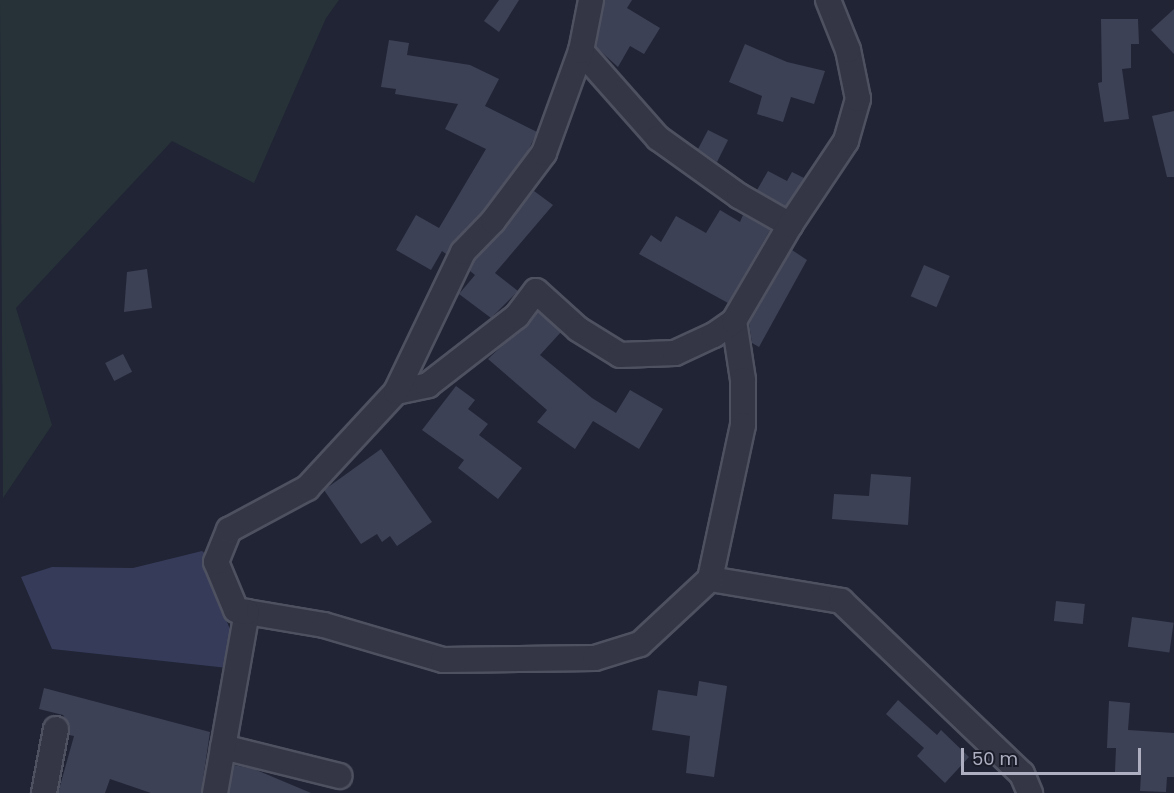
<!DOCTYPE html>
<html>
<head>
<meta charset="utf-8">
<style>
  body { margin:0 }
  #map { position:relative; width:1174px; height:793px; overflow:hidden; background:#212434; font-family:Poppins,sans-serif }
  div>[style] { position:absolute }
  .green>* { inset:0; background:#263238 }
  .water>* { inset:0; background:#363b5a }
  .building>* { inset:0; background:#3d4155; transform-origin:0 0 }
  .roads { filter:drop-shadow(2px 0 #4e5160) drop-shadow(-2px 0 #4e5160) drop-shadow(0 2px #4e5160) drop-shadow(0 -2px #4e5160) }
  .minor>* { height:24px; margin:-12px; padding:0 12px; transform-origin:12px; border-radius:12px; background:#343645 }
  span { translate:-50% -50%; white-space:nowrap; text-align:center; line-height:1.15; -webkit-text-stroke:6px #1a1c29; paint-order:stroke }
  .scale { position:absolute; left:961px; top:748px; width:180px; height:27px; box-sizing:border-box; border:3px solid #aeb0c2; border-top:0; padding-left:8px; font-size:18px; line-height:21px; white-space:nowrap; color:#aeb0c2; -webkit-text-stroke:4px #1a1c29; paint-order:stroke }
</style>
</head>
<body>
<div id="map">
  <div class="green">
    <div style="clip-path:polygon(0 0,339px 0,326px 18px,254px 183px,172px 141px,16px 308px,52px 425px,3px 498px)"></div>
  </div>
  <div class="water">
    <div style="clip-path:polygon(202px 551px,209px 557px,211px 583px,234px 639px,228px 668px,52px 649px,21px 577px,52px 567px,133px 568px)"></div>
  </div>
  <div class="building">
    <div style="clip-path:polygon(499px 0,519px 0,499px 32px,484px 21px)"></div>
    <div style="clip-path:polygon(605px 0,632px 0,627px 8px,660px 28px,644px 54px,630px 46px,618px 67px,596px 47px)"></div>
    <div style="clip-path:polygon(1174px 9px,1174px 54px,1151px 30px)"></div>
    <div style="clip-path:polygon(1101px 19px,1138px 19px,1139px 44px,1131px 44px,1131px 68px,1122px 69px,1129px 119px,1104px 122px,1098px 83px,1102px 82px)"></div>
    <div style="clip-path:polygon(389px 40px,409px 43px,407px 55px,470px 65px,499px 79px,485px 106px,537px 132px,528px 151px,482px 212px,446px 254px,442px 251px,431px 270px,396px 250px,416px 215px,439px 228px,486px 149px,445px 129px,458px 104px,395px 94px,396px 89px,381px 87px)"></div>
    <div style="clip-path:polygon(745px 44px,787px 62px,825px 71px,814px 104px,791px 97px,783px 122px,757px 114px,762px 96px,729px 82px)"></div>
    <div style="clip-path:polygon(1174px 111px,1174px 177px,1167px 177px,1152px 116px)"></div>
    <div style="clip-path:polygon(708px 130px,728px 140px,717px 162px,698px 149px)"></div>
    <div style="clip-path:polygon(768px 171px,787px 181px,792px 172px,804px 178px,786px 206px,757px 190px)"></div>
    <div style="clip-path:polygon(534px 191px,553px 205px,495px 273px,518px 291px,491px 318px,459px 294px,475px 275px,470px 271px,475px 260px)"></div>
    <div style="clip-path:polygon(720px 210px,740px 222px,743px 215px,770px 230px,728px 303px,639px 254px,651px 235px,661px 242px,676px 216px,706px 233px)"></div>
    <div style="clip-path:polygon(792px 250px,807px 260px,759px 347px,752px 343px,749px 324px)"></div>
    <div style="left:924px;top:265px;width:28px;height:34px;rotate:23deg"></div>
    <div style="clip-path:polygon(147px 269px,152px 308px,124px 312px,127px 272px)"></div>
    <div style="clip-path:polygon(538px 312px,561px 332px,540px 355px,592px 398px,616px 413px,630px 390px,663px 409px,639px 449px,593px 421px,575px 449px,537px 422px,547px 410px,488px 359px)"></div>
    <div style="left:123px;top:354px;width:20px;height:20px;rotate:63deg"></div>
    <div style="clip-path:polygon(456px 386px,475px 400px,468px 409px,488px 424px,479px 435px,522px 468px,498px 499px,458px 468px,464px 460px,422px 430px)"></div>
    <div style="clip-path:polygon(381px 449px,432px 522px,397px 546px,390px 536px,382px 542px,377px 534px,361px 544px,324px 490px)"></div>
    <div style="clip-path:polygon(871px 474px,911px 477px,908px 525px,832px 519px,834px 494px,869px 496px)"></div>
    <div style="left:1056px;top:601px;width:29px;height:20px;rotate:6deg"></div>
    <div style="left:1132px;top:617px;width:42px;height:30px;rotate:8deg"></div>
    <div style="clip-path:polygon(699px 681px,727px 686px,714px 777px,686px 773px,690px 736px,652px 730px,658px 690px,697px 696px)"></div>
    <div style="clip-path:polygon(44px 688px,210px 732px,201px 793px,151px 793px,110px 779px,105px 793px,58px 793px,74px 736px,69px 735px,70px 725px,63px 715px,39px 709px)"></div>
    <div style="clip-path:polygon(898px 700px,937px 735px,941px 730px,969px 757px,945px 783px,917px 756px,924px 748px,886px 714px)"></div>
    <div style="clip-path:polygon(1109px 701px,1130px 703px,1128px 730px,1174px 733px,1174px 777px,1167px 777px,1166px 792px,1140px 791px,1141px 774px,1115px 772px,1116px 748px,1107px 748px)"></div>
    <div style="clip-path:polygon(234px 765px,254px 769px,311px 793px,229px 793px)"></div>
  </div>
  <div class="roads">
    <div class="minor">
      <div style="left:581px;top:51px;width:116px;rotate:48.5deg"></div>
      <div style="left:658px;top:138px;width:100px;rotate:35.6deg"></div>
      <div style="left:739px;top:196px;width:59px;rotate:29.6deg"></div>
      <div style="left:734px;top:321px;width:60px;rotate:81.3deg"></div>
      <div style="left:743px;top:380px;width:45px;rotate:90deg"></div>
      <div style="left:743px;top:425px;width:157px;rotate:102.1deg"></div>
      <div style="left:710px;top:579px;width:133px;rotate:9.5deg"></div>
      <div style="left:841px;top:601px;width:250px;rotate:43.7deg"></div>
      <div style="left:1022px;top:774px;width:21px;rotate:67deg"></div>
      <div style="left:396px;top:392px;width:33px;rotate:-12deg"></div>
      <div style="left:428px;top:385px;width:113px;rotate:-37.8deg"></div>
      <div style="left:517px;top:316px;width:31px;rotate:-53deg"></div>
      <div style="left:536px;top:291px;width:57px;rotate:42.1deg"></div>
      <div style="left:578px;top:329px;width:49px;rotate:31.8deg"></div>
      <div style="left:620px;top:355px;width:55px;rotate:-2.1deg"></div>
      <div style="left:675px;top:353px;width:43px;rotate:-24.8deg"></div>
      <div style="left:714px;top:335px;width:24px;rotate:-35deg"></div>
      <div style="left:734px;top:321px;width:111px;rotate:-59.7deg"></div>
      <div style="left:790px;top:225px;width:101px;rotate:-56.3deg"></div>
      <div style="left:846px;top:141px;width:44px;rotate:-74.1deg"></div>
      <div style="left:858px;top:99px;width:50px;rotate:-101.5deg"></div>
      <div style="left:848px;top:50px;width:54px;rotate:-111.8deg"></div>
      <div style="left:247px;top:612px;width:78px;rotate:9.6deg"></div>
      <div style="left:324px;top:625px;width:124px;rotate:16.4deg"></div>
      <div style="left:443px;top:660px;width:152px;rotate:-0.8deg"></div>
      <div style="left:595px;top:658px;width:47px;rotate:-17.3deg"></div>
      <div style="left:640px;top:644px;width:96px;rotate:-42.9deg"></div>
      <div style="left:223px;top:747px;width:120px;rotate:14deg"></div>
      <div style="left:44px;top:793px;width:65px;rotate:-79.4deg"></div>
      <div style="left:215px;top:793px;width:184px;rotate:-80deg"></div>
      <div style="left:247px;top:612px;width:11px;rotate:-170deg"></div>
      <div style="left:236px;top:610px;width:52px;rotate:-112.6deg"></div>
      <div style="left:216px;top:562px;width:35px;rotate:-68deg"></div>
      <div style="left:229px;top:530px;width:89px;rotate:-28.3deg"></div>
      <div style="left:307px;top:488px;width:131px;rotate:-47.2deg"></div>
      <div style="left:396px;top:392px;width:155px;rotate:-64.4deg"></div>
      <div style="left:463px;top:252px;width:43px;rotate:-45.9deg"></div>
      <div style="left:493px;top:221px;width:85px;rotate:-53.1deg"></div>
      <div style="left:544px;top:153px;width:109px;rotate:-70.1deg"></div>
      <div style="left:581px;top:51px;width:52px;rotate:-78.9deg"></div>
    </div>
  </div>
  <div class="scale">50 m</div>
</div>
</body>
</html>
